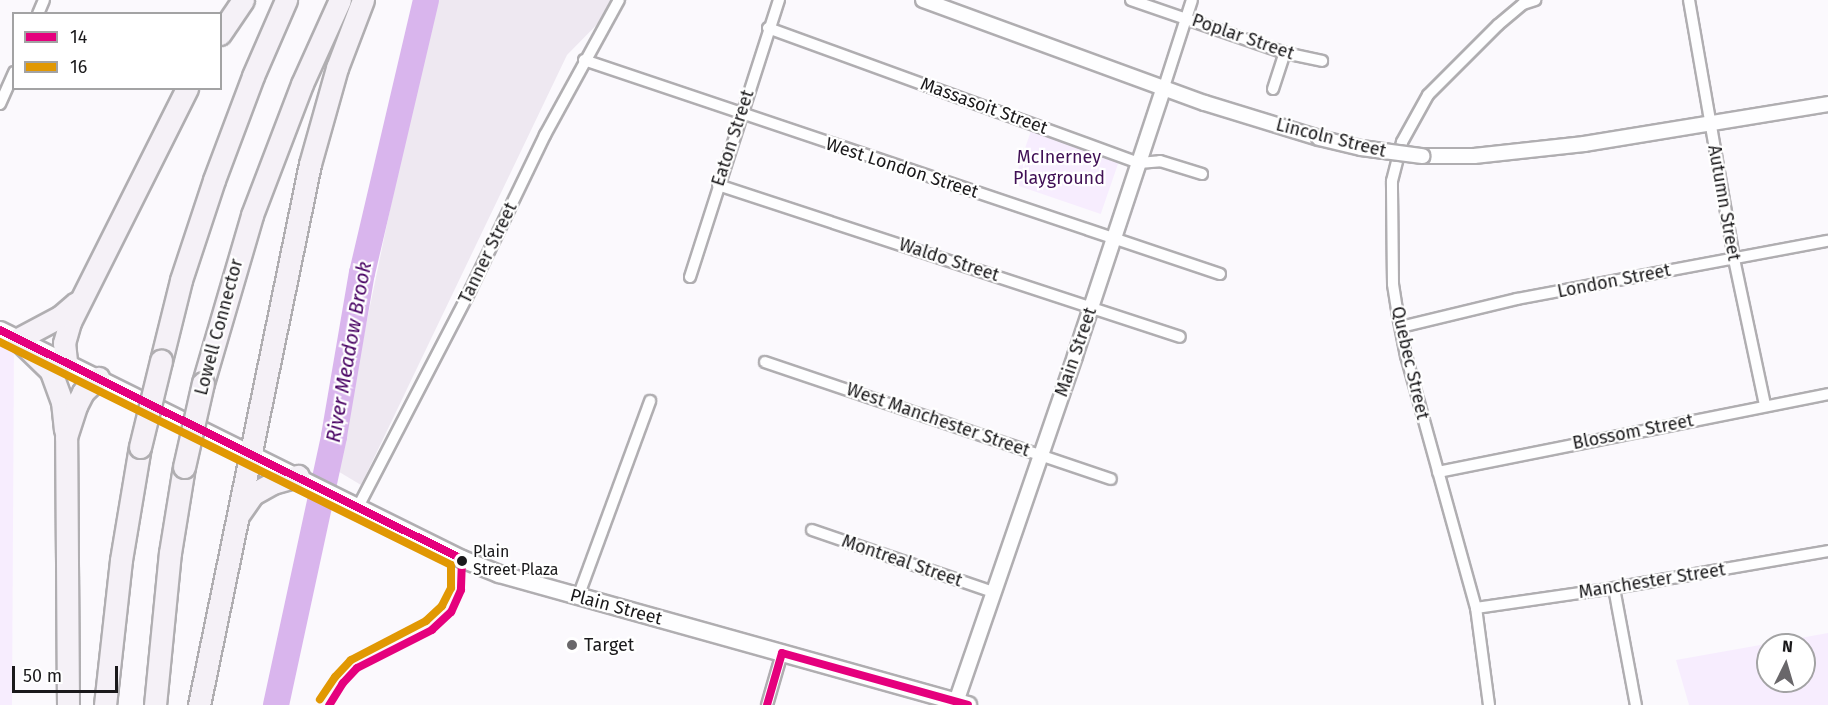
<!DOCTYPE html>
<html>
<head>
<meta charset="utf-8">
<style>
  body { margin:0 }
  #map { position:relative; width:1828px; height:705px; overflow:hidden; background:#fbf9fd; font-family:"Fira Sans",sans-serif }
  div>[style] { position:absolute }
  .built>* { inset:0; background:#eee8f1 }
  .green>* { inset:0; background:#f7edfe; transform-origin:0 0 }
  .river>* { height:26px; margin:-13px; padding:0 13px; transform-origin:13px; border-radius:13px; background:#d9b5ed }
  .roads { filter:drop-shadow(2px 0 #b0aeb1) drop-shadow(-2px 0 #b0aeb1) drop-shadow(0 2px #b0aeb1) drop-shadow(0 -2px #b0aeb1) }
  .minor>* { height:10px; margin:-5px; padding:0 5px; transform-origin:5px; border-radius:5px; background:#fefeff }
  .tertiary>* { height:14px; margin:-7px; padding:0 7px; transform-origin:7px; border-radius:7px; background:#fefeff }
  .secondary>* { height:16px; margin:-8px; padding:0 8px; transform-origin:8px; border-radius:8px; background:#fefeff }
  .motorway>* { height:21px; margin:-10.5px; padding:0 10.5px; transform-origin:10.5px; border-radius:10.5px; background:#f5f1f7 }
  .bridges { filter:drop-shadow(2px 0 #b0aeb1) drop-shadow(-2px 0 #b0aeb1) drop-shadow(0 2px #b0aeb1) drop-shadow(0 -2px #b0aeb1) }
  .tertiary-bridge>* { height:14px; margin:-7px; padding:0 7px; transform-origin:7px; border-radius:7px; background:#fefeff }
  .motorway-bridge>* { height:21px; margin:-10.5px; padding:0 10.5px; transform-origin:10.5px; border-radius:10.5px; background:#f5f1f7 }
  .bus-1>* { height:8px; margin:-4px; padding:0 4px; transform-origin:4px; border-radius:4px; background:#e5007d }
  .bus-2>* { height:8px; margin:-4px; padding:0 4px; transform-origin:4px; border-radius:4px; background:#e19803 }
  .dots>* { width:16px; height:16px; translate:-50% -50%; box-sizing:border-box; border:3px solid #fff; border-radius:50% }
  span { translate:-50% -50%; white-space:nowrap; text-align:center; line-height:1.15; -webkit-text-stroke:4.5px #fff; paint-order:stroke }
  .bus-label { font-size:16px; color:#1a191b }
  .left { translate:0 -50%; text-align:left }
  .street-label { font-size:18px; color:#1a191b }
  .park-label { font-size:18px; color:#401055 }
  .poi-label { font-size:18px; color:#1a191b }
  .water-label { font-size:20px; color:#470062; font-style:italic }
  .legend { position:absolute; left:12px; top:12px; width:210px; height:78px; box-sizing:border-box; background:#fff; border:2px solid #a3a3a4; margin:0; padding:8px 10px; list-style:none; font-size:18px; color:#1a191b }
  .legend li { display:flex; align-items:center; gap:12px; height:30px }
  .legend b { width:30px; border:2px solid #a3a3a4 }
  .north { position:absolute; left:1756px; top:633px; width:60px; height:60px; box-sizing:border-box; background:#fff; border:2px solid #a3a3a4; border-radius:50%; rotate:5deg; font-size:16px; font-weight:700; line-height:24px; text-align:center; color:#1a191b }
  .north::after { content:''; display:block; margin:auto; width:21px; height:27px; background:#69676a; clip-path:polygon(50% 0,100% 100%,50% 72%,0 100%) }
  .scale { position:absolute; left:12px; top:666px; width:106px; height:27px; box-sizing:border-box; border:3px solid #1a191b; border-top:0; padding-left:8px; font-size:18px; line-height:21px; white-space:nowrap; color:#1a191b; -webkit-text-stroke:4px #fff; paint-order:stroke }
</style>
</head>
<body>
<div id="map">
  <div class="built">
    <div style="clip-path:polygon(438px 0,621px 0,567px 55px,361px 485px,336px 470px,427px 31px)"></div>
  </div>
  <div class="green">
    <div style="left:1032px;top:128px;width:93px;height:59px;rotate:19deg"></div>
    <div style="clip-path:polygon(0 330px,14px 346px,12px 705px,0 705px)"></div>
    <div style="clip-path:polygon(evenodd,1828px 633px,1828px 705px,1689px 705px,1676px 660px,1828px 633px,1768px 645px,1804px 645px,1804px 681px,1768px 681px,1768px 645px)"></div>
  </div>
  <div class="river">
    <div style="left:276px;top:705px;width:275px;rotate:-77.8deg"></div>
    <div style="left:334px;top:436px;width:165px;rotate:-80.3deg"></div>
    <div style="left:362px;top:273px;width:280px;rotate:-76.8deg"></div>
  </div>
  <div class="roads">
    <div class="minor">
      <div style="left:1131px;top:0;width:163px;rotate:19deg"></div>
      <div style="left:1285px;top:53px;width:38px;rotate:12deg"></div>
      <div style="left:1689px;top:0;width:263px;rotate:80.1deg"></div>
      <div style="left:1734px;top:259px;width:149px;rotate:78deg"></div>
      <div style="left:38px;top:14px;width:15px;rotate:-67deg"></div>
      <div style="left:768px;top:28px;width:395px;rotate:20deg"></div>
      <div style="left:1139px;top:163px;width:21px;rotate:-5deg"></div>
      <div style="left:1160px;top:161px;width:44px;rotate:17.2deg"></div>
      <div style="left:584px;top:60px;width:671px;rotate:18.6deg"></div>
      <div style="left:1164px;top:87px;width:91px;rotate:-72.2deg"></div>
      <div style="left:1273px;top:89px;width:38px;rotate:-72deg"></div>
      <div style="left:0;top:104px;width:35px;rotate:-66deg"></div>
      <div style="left:718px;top:185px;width:486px;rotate:18.2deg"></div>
      <div style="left:690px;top:277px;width:291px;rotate:-72.2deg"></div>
      <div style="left:1401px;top:327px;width:119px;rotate:-13.6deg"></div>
      <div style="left:1517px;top:299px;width:316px;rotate:-10.6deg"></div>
      <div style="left:765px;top:362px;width:365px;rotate:18.7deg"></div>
      <div style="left:1438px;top:472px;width:398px;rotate:-11.3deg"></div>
      <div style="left:358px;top:507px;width:237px;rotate:-62.6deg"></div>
      <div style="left:467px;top:297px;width:180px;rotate:-64.3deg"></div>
      <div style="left:545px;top:135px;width:154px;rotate:-61.3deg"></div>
      <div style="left:812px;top:530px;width:191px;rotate:18.9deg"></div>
      <div style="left:1614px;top:588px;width:119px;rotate:79.4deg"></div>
      <div style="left:578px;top:597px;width:209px;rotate:-69.8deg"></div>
      <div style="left:1476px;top:608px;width:139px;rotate:-8.2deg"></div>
      <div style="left:1614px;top:588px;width:217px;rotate:-9.8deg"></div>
      <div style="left:767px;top:705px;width:54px;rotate:-73.9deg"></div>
      <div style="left:1489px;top:705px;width:98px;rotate:-97.6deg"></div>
      <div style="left:1476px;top:608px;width:262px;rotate:-105.5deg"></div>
      <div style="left:1406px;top:356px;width:41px;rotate:-101.3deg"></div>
      <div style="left:1398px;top:316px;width:32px;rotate:-99deg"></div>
      <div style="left:1393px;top:284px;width:103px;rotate:-90.6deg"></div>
      <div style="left:1392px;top:181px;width:40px;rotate:-75.6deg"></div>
      <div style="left:1402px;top:142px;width:54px;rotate:-61deg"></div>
      <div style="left:1428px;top:95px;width:99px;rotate:-45deg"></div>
      <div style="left:1498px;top:25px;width:33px;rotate:-40deg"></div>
      <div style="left:1523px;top:4px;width:13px;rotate:-18deg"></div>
    </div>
    <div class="tertiary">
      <div style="left:923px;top:0;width:300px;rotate:20.1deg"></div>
      <div style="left:1205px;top:103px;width:119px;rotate:17.1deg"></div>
      <div style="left:1422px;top:156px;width:52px"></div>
      <div style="left:1474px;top:156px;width:111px;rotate:-6.2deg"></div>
      <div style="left:1584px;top:144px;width:247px;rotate:-9.3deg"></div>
      <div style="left:956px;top:702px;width:366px;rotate:-71deg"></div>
      <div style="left:1075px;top:356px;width:283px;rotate:-71.7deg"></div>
    </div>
    <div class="secondary">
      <div style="left:0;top:330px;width:516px;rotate:26.37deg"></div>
      <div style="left:462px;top:559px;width:40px;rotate:22deg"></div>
      <div style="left:499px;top:574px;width:487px;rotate:15.6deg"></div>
    </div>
    <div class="motorway">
      <div style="left:220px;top:34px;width:41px;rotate:-55.9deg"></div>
      <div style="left:66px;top:361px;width:18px;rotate:-96deg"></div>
      <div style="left:64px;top:343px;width:22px;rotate:-74deg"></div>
      <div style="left:70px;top:322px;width:262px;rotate:-63.4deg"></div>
      <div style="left:161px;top:361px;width:83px;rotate:-76.1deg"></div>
      <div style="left:181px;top:280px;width:105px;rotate:-71.7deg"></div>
      <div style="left:214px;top:180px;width:111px;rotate:-69.4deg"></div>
      <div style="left:253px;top:76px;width:83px;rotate:-66.5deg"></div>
      <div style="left:203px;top:383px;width:175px;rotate:-73.7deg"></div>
      <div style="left:252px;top:215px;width:140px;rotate:-69.1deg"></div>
      <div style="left:302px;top:84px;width:92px;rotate:-65.7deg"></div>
      <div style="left:65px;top:430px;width:28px;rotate:-96deg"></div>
      <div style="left:62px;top:402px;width:33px;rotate:-110deg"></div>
      <div style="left:51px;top:371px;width:46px;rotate:-135.9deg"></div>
      <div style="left:18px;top:339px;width:49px;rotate:-28.1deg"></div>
      <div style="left:61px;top:316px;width:20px;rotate:-41deg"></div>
      <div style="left:239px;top:514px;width:24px;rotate:-55deg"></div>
      <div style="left:253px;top:494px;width:23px;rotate:-29deg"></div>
      <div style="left:273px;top:483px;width:26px;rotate:-16deg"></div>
      <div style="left:68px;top:705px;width:268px;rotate:-90.4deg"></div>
      <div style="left:66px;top:437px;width:33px;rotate:-72deg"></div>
      <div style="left:76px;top:406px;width:16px;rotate:-63deg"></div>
      <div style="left:83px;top:392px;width:21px;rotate:-43deg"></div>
      <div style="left:105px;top:705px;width:146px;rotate:-83.7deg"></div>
      <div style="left:121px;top:560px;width:115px;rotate:-80.5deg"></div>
      <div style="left:155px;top:705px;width:153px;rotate:-84.4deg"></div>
      <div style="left:170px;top:553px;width:87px;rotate:-80.8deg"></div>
      <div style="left:199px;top:705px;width:552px;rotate:-78.41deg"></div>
      <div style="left:310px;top:164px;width:100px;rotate:-74.3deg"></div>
      <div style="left:337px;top:68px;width:73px;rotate:-69.1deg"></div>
    </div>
  </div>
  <div class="bridges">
    <div class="tertiary-bridge">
      <div style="left:1319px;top:138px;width:43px;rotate:13.4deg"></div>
      <div style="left:1361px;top:148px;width:62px;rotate:7.5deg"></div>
    </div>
    <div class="motorway-bridge">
      <div style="left:140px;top:447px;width:89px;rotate:-76.3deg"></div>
      <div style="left:184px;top:467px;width:86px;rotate:-77.3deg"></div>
    </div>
  </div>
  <div class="bus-1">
    <div style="left:0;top:330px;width:516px;rotate:26.37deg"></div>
    <div style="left:462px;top:559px;width:31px;rotate:92deg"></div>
    <div style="left:461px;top:590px;width:24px;rotate:114deg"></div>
    <div style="left:451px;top:612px;width:26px;rotate:137deg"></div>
    <div style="left:432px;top:630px;width:84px;rotate:153.1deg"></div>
    <div style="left:357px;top:668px;width:21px;rotate:133deg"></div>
    <div style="left:343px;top:683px;width:26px;rotate:122deg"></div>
    <div style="left:767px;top:705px;width:54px;rotate:-73.9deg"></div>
    <div style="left:782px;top:653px;width:193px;rotate:15.6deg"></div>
  </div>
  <div class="bus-2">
    <div style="left:0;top:342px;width:503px;rotate:26.31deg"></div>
    <div style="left:451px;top:565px;width:23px;rotate:90deg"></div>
    <div style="left:451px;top:588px;width:20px;rotate:117deg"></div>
    <div style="left:442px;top:606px;width:22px;rotate:137deg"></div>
    <div style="left:426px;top:621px;width:85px;rotate:152.5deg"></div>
    <div style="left:351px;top:660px;width:23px;rotate:133deg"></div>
    <div style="left:335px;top:677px;width:27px;rotate:124deg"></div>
  </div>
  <div class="dots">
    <div style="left:462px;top:561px;background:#1a191b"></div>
    <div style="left:572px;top:645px;background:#69676a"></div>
  </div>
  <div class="bus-label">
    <span class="left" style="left:473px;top:561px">Plain<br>Street Plaza</span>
  </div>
  <div class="street-label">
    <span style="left:1243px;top:37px;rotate:19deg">Poplar Street</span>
    <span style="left:984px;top:106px;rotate:20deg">Massasoit Street</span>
    <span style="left:733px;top:138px;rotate:-72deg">Eaton Street</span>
    <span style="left:1331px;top:138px;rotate:14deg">Lincoln Street</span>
    <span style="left:902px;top:168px;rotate:18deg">West London Street</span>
    <span style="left:1724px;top:203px;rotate:80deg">Autumn Street</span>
    <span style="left:488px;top:253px;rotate:-64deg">Tanner Street</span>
    <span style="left:949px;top:260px;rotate:18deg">Waldo Street</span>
    <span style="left:1614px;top:281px;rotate:-11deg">London Street</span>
    <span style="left:219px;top:327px;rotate:-75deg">Lowell Connector</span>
    <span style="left:1076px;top:352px;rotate:-71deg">Main Street</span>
    <span style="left:1410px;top:363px;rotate:77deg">Quebec Street</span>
    <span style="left:938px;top:420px;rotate:19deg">West Manchester Street</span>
    <span style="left:1633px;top:432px;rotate:-11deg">Blossom Street</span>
    <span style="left:902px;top:561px;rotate:19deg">Montreal Street</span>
    <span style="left:1652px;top:581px;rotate:-9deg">Manchester Street</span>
    <span style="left:616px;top:607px;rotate:15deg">Plain Street</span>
  </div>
  <div class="park-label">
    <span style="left:1059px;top:168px">McInerney<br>Playground</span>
  </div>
  <div class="poi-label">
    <span class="left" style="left:584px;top:645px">Target</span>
  </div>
  <div class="water-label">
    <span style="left:349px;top:352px;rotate:-80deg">River Meadow Brook</span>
  </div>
  <ul class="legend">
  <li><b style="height:8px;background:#e5007d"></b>14</li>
  <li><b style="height:8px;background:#e19803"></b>16</li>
  </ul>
  <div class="north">N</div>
  <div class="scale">50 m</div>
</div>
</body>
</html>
